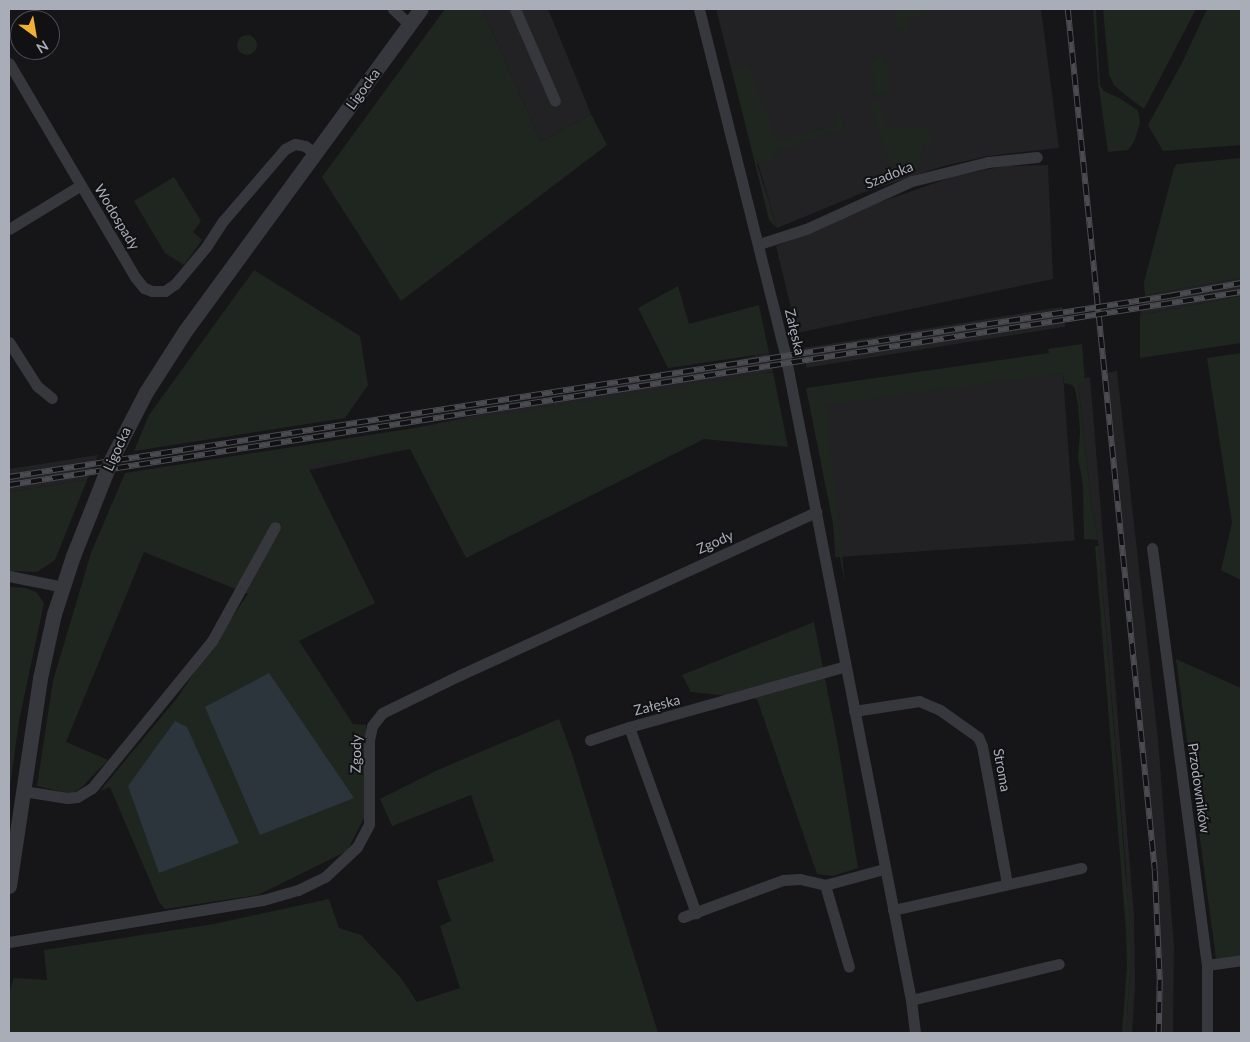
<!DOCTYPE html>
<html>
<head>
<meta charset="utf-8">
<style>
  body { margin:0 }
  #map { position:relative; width:1250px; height:1042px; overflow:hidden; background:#161618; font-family:Lato,sans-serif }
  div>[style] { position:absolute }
  .built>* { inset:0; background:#222225; transform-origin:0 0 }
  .green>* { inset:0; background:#1e261f }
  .round { border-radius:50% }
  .water>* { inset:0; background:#2c353c }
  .minor>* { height:11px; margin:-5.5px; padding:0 5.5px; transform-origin:5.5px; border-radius:5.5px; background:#37383d }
  .tertiary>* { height:15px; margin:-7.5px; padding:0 7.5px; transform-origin:7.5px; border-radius:7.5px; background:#37383d }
  .rail>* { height:5.5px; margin-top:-2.75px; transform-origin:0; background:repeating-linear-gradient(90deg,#111113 0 11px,#4a4c52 0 22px); box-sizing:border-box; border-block:1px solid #4a4c52 }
  .tertiary-bridge>* { height:15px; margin:-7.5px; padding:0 7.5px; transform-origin:7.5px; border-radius:7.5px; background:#37383d }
  span { translate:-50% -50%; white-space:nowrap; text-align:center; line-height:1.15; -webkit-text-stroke:4px #111113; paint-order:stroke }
  .street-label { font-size:14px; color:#a8adb8 }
  .frame { position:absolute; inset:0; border:10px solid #a8adb8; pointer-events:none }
  .north { position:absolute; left:10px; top:10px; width:50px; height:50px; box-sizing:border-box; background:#111113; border:1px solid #4d4f55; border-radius:50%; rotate:148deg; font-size:14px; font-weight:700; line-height:20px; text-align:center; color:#a8adb8 }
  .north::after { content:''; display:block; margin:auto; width:18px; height:22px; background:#f2b134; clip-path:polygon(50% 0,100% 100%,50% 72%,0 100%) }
</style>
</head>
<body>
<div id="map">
  <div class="built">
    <div style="clip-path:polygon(482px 9px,548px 9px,591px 114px,541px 142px)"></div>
    <div style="clip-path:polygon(716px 9px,1041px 9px,1059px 148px,988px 156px,944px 166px,862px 193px,777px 228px,739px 99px)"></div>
    <div style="clip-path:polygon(1048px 165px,1053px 279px,797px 333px,776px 246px,878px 203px,952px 177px,1004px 166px)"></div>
    <div style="clip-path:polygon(1241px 278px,1241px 296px,1140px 315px,1145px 295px)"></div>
    <div style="left:1062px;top:307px;width:20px;height:262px;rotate:81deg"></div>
    <div style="left:769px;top:353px;width:19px;height:643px;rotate:78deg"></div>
    <div style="clip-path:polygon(1117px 371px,1158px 739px,1174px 947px,1173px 1033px,1157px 1033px,1157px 960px,1152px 861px,1102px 374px)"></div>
    <div style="left:1063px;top:373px;width:168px;height:240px;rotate:86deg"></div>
    <div style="clip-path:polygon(1090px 377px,1134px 916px,1135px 987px,1132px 1033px,1126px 1033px,1130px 966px,1126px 868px,1099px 546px,1091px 501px,1078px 383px,1085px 382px,1085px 378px)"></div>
    <div style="clip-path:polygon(98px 455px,87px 480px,9px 492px,9px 469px)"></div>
  </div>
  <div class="green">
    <div style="clip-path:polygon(445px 9px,482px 9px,541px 142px,591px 114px,607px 145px,401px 301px,322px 177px)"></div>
    <div style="clip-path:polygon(895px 9px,906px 9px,907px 11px,933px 9px,908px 20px,910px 30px,902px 32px,895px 27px)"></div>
    <div style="clip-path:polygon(1093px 9px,1096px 9px,1100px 85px,1104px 91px,1121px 99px,1137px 110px,1139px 114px,1140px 123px,1134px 142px,1128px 150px,1108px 152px,1098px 82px)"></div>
    <div style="clip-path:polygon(1103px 9px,1196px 9px,1144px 109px,1123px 93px,1114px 85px,1109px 75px)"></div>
    <div style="clip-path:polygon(1207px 9px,1241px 9px,1241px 145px,1163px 151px,1148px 125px,1182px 63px)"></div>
    <div class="round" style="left:237px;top:35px;width:20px;height:20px"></div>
    <div style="clip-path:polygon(881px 55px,888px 65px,890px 93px,874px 95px,872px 62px)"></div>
    <div style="clip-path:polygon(748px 65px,778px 143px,836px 124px,836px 114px,842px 113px,843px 129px,778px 150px,772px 160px,757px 164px,777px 228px,769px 220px,732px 71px)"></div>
    <div style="clip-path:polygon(879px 101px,888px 128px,919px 126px,927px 129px,930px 135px,937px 163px,931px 164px,932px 145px,923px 144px,920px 167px,898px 175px,896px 173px,885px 153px,872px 111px,871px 102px)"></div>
    <div style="clip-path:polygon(1241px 158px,1241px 278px,1145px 295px,1144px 282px,1174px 168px,1177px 164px)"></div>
    <div style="clip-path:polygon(174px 177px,201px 221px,193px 232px,202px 240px,184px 265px,165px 253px,134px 201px)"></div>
    <div style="clip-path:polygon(254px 270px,360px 336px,368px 385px,345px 418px,134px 451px,149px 415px)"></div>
    <div style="clip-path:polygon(678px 286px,689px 324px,759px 305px,769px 353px,668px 368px,638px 308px)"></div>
    <div style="clip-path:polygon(1241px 296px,1241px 343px,1140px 358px,1140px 315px)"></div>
    <div style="clip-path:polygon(1082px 344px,1085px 382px,1078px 384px,1091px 501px,1098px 540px,1084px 539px,1083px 485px,1078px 458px,1080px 432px,1078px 404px,1075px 389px,1072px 385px,1064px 383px,1063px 373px,826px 405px,845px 583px,806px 388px,1049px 353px,1048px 349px)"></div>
    <div style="clip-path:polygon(1241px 353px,1241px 580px,1221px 570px,1232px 523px,1207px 358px)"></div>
    <div style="clip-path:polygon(773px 372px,788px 447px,704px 439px,466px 558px,410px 449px,307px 465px,375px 603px,299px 641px,353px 724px,366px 725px,364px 818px,347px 851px,258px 895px,165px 909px,159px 902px,110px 787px,100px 791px,177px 698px,248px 594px,144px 552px,66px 742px,108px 760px,83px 786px,72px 794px,37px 786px,53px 681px,91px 553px,125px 473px)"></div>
    <div style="clip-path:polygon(87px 480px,55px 560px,37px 572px,9px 571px,9px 492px)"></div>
    <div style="clip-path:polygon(1095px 546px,1099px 546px,1130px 928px,1130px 966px,1126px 1033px,1122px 1033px,1127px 967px,1126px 930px)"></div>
    <div style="clip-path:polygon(9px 587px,26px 588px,36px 592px,44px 603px,19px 721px,9px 794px)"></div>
    <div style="clip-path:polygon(814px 622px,838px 745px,858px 868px,833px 876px,817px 874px,757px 699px,691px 692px,682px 675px)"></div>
    <div style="clip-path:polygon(1176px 659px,1241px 688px,1241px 955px,1216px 959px)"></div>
    <div style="clip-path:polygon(559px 719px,571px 751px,658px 1033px,9px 1033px,9px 993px,14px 978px,47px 980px,44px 950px,214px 924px,329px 899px,339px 928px,361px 935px,401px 978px,417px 1002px,460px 988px,440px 926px,451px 921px,437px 881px,494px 861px,471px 795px,392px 826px,380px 799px,440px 769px)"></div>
  </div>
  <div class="water">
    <div style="clip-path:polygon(269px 673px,354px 798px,260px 835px,205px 707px)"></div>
    <div style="clip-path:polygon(175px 721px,187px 727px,239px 843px,159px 873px,128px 786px)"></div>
  </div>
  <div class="minor">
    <div style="left:393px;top:9px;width:23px;rotate:43deg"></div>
    <div style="left:515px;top:9px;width:100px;rotate:66.5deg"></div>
    <div style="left:699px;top:9px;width:350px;rotate:76deg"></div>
    <div style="left:784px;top:349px;width:663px;rotate:78.96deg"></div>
    <div style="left:911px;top:1000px;width:33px;rotate:83deg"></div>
    <div style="left:9px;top:63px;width:248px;rotate:59.5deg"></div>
    <div style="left:135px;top:277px;width:14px;rotate:51deg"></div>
    <div style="left:144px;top:288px;width:9px;rotate:21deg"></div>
    <div style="left:152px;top:291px;width:13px"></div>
    <div style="left:165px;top:291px;width:12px;rotate:-35deg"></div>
    <div style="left:175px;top:284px;width:48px;rotate:-50deg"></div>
    <div style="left:206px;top:247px;width:31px;rotate:-57deg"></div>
    <div style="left:223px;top:221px;width:95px;rotate:-49.3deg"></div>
    <div style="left:285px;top:149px;width:11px;rotate:-27deg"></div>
    <div style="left:295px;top:144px;width:10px;rotate:11deg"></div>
    <div style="left:305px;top:146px;width:14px;rotate:36deg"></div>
    <div style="left:9px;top:229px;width:84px;rotate:-31.4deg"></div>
    <div style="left:759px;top:244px;width:49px;rotate:-17.7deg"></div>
    <div style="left:806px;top:229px;width:116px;rotate:-24.4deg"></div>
    <div style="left:912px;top:181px;width:78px;rotate:-14deg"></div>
    <div style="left:988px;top:162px;width:49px;rotate:-5.8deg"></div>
    <div style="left:9px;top:342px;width:52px;rotate:57.5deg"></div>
    <div style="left:37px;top:386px;width:19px;rotate:39deg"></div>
    <div style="left:1152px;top:548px;width:421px;rotate:82.5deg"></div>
    <div style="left:1207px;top:965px;width:68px;rotate:90deg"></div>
    <div style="left:9px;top:576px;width:55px;rotate:11.5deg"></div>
    <div style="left:854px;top:711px;width:66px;rotate:-8.7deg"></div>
    <div style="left:919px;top:701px;width:23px;rotate:23deg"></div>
    <div style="left:940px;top:710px;width:47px;rotate:35.4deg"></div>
    <div style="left:978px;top:737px;width:10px;rotate:66deg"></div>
    <div style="left:982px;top:746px;width:140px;rotate:79.7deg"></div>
    <div style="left:629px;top:727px;width:198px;rotate:70.2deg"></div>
    <div style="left:590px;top:740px;width:41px;rotate:-18.4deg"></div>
    <div style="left:629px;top:727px;width:225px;rotate:-15.7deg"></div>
    <div style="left:23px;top:791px;width:45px;rotate:9deg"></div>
    <div style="left:67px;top:798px;width:10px;rotate:-6deg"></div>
    <div style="left:77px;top:797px;width:17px;rotate:-31deg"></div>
    <div style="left:92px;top:788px;width:190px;rotate:-50.8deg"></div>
    <div style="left:212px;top:641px;width:130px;rotate:-61.1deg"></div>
    <div style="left:825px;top:885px;width:85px;rotate:73.7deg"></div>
    <div style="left:893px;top:910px;width:193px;rotate:-12.6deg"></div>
    <div style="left:683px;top:917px;width:107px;rotate:-20.3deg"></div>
    <div style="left:783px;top:880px;width:17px;rotate:-3deg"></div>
    <div style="left:800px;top:879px;width:26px;rotate:13deg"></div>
    <div style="left:825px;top:885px;width:61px;rotate:-15.2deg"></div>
    <div style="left:9px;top:942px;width:257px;rotate:-9.4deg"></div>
    <div style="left:263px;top:900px;width:36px;rotate:-16deg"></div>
    <div style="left:298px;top:890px;width:30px;rotate:-26deg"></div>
    <div style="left:325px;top:877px;width:44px;rotate:-43.2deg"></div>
    <div style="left:357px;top:847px;width:26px;rotate:-62deg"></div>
    <div style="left:369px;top:824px;width:84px;rotate:-90deg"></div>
    <div style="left:369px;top:740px;width:14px;rotate:-78deg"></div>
    <div style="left:372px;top:726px;width:16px;rotate:-52deg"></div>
    <div style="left:382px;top:713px;width:87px;rotate:-26deg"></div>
    <div style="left:460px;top:675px;width:392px;rotate:-24.6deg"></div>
    <div style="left:1207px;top:965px;width:34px;rotate:-8deg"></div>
    <div style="left:911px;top:1000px;width:152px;rotate:-13.7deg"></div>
  </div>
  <div class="tertiary">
    <div style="left:146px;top:392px;width:72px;rotate:-57.4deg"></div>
    <div style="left:185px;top:331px;width:399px;rotate:-53.8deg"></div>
    <div style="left:9px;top:886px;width:210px;rotate:-81.5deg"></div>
    <div style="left:40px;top:678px;width:66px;rotate:-77.7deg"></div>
    <div style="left:54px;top:614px;width:61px;rotate:-71.9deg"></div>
  </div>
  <div class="rail">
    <div style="left:1068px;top:9px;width:865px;rotate:84.23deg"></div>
    <div style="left:1155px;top:870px;width:110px;rotate:87.4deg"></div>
    <div style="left:1160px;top:980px;width:53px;rotate:91.1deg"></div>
    <div style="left:9px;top:477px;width:1174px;rotate:-8.87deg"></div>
    <div style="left:1169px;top:296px;width:73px;rotate:-10.2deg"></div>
    <div style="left:9px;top:485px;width:1247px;rotate:-8.9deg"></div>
  </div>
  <div class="tertiary-bridge">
    <div style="left:73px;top:556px;width:103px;rotate:-68.4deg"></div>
    <div style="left:111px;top:460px;width:76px;rotate:-62.8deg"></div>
  </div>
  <div class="street-label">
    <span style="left:363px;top:89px;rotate:-54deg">Ligocka</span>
    <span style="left:889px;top:175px;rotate:-22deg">Szadoka</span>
    <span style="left:117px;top:217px;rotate:59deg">Wodospady</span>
    <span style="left:795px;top:332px;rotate:77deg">Załęska</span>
    <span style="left:117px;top:449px;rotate:-65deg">Ligocka</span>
    <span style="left:715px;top:542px;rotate:-24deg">Zgody</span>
    <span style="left:657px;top:705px;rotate:-14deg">Załęska</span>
    <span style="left:356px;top:754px;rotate:-89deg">Zgody</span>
    <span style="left:1002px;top:770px;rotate:80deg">Stroma</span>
    <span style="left:1199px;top:788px;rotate:82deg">Przodowników</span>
  </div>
  <div class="frame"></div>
  <div class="north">N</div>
</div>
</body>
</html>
